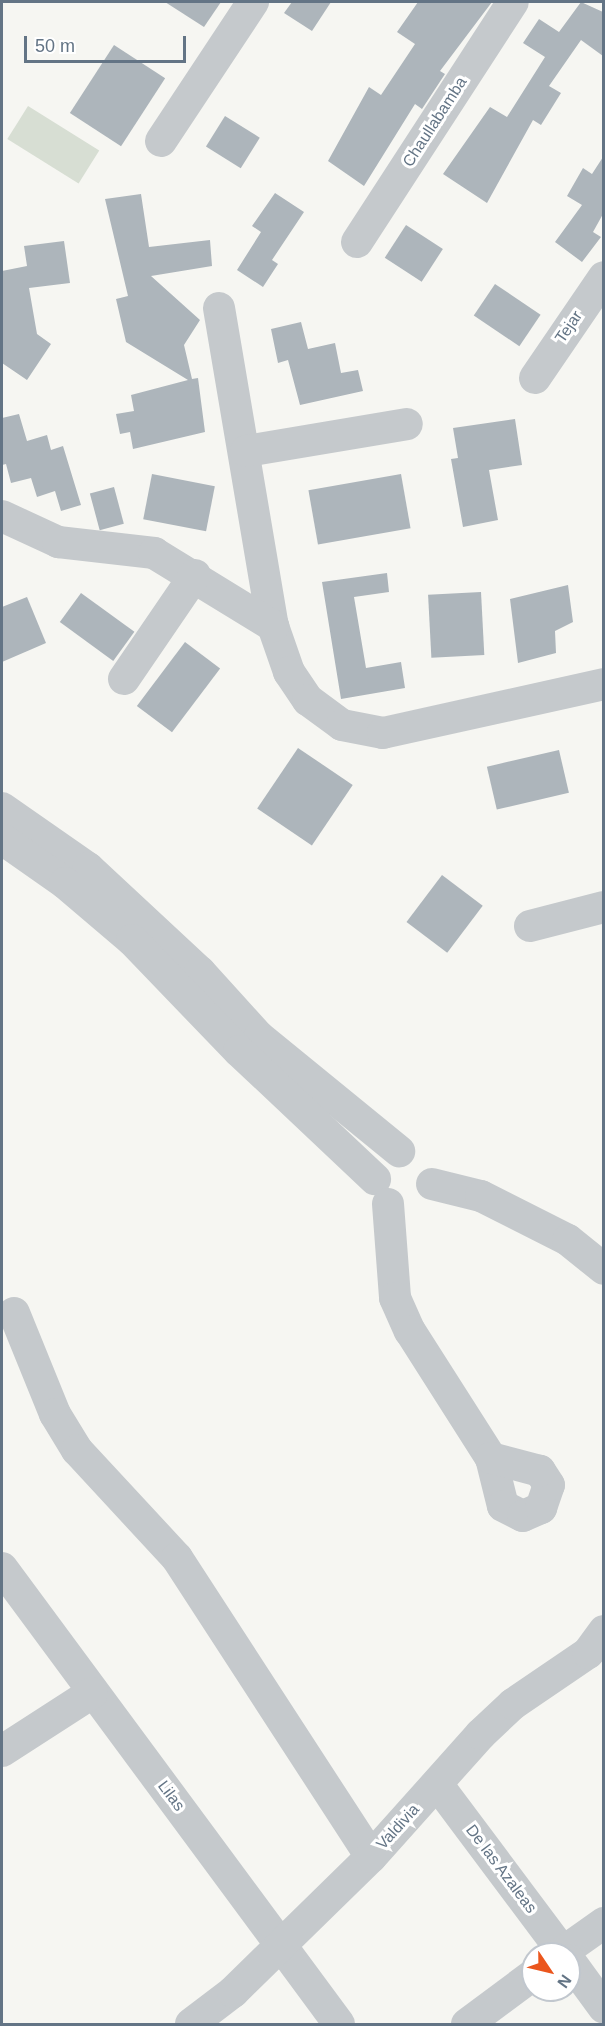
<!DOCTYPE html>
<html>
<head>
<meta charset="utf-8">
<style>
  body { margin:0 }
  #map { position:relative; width:605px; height:2026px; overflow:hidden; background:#f6f6f2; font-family:Arial,sans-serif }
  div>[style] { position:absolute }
  .green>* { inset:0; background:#d7ded3; transform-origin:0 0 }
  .building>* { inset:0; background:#adb5bb; transform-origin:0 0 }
  .minor>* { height:32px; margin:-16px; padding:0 16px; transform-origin:16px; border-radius:16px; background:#c5c9cc }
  span { translate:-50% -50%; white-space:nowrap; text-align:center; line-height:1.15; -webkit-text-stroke:6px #fff; paint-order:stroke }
  .street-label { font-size:16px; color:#637485 }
  .frame { position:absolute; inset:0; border:3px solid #637485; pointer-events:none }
  .north { position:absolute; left:521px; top:1942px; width:60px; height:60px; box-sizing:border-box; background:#fff; border:2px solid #c1c7ce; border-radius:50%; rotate:125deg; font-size:16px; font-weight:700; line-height:24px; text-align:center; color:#637485 }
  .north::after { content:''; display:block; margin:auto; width:21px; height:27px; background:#eb561d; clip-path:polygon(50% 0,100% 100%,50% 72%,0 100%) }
  .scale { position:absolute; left:24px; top:36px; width:162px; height:27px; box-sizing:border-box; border:3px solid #637485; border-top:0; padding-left:8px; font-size:18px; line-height:21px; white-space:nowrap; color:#637485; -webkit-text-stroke:4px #fff; paint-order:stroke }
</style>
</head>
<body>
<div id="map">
  <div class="green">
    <div style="left:28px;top:106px;width:84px;height:39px;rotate:32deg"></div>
  </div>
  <div class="building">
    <div style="clip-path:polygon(165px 2px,221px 2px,204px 27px)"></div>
    <div style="clip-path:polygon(292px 2px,331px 2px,312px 31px,284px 13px)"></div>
    <div style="clip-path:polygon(418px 2px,492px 2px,440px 71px,445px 74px,422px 109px,415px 104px,364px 186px,328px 161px,369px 87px,381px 95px,415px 44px,397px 32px)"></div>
    <div style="clip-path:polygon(581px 2px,603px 12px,603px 56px,581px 40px,549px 86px,561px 93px,541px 125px,533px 120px,487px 203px,443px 174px,490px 107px,507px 117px,545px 57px,523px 43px,539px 19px,559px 32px)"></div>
    <div style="left:114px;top:45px;width:61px;height:81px;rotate:33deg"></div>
    <div style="left:225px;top:116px;width:41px;height:36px;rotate:32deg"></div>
    <div style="clip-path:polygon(603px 157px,603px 214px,593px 232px,601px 237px,582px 262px,555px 242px,582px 205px,567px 196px,583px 168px,592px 174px)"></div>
    <div style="clip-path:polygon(275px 193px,304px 212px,272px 260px,278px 264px,263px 287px,237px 270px,261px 232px,252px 226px)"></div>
    <div style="clip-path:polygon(141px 194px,149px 247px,210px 240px,212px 266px,151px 276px,200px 320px,184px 345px,192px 379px,198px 378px,205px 432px,133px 449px,130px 432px,120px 434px,116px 414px,134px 411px,131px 395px,188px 380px,126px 342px,116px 299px,128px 296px,105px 199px)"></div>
    <div style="left:406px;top:225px;width:44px;height:39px;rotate:33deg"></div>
    <div style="clip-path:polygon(64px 241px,70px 283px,29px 288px,37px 334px,51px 344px,27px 380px,2px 363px,2px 271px,27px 266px,24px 246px)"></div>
    <div style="left:495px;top:284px;width:55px;height:38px;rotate:34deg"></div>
    <div style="clip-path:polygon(301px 322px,308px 349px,335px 343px,341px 373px,358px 370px,363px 391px,300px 405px,288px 360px,278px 363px,271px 329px)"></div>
    <div style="clip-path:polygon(19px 414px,27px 441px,47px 435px,51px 450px,63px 446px,81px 505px,61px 511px,55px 491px,37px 497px,31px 478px,11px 483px,6px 464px,2px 465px,2px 418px)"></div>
    <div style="clip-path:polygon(515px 419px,522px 465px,489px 470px,498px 520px,463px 527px,451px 459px,458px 458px,453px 428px)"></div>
    <div style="left:152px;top:474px;width:64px;height:46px;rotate:11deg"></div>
    <div style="left:401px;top:474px;width:55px;height:94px;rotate:80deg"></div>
    <div style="left:114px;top:487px;width:38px;height:25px;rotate:75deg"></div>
    <div style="clip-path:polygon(387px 573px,389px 592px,354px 597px,366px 668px,401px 662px,405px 688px,341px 699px,322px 582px)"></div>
    <div style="clip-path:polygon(568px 585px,573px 622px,555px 631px,556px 653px,518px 663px,510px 599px)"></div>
    <div style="left:481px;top:592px;width:63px;height:53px;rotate:87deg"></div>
    <div style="left:81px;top:593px;width:66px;height:36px;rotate:36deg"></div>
    <div style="clip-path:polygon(27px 597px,46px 643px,2px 662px,2px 607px)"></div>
    <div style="left:185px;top:642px;width:44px;height:80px;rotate:37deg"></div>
    <div style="left:298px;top:748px;width:66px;height:73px;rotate:34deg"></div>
    <div style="left:559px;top:750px;width:44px;height:74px;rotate:77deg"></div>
    <div style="left:442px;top:875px;width:51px;height:59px;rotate:37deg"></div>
  </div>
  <div class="minor">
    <div style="left:161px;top:141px;width:167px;rotate:-56.5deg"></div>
    <div style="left:357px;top:242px;width:286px;rotate:-57deg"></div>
    <div style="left:219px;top:308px;width:323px;rotate:80.4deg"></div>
    <div style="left:273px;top:626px;width:49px;rotate:70.8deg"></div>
    <div style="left:289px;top:672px;width:34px;rotate:56deg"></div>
    <div style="left:308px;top:700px;width:42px;rotate:36.3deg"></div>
    <div style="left:342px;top:725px;width:42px;rotate:11deg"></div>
    <div style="left:383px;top:733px;width:226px;rotate:-12.5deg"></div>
    <div style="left:535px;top:378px;width:122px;rotate:-55.7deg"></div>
    <div style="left:246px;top:451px;width:163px;rotate:-9.5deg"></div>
    <div style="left:2px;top:516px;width:62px;rotate:24.9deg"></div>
    <div style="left:58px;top:542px;width:97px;rotate:6.5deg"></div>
    <div style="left:154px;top:553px;width:140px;rotate:31.5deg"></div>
    <div style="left:124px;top:679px;width:126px;rotate:-55.7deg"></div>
    <div style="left:2px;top:808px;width:105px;rotate:34.9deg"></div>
    <div style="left:88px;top:868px;width:153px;rotate:42.9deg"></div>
    <div style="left:200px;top:972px;width:88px;rotate:47.8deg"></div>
    <div style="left:259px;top:1037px;width:181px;rotate:39.2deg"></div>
    <div style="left:2px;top:839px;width:77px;rotate:34.9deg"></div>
    <div style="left:65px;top:883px;width:88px;rotate:40.4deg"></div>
    <div style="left:132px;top:940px;width:154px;rotate:46.1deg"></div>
    <div style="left:239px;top:1051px;width:187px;rotate:43.3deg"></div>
    <div style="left:530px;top:926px;width:76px;rotate:-14.4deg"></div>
    <div style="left:432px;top:1184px;width:50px;rotate:13.8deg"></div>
    <div style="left:481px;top:1196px;width:97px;rotate:26.8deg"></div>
    <div style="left:568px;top:1240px;width:46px;rotate:38.9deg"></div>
    <div style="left:388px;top:1204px;width:94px;rotate:85.7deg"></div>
    <div style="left:395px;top:1298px;width:36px;rotate:66deg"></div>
    <div style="left:410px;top:1331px;width:151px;rotate:57.5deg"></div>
    <div style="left:491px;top:1458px;width:49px;rotate:76deg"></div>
    <div style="left:503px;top:1506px;width:22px;rotate:27deg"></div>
    <div style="left:523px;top:1516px;width:20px;rotate:-24deg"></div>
    <div style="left:541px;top:1508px;width:24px;rotate:-71deg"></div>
    <div style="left:549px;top:1485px;width:17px;rotate:-123deg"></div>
    <div style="left:540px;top:1471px;width:51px;rotate:-165.1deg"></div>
    <div style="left:14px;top:1313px;width:109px;rotate:67.9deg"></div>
    <div style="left:55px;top:1414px;width:42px;rotate:58.6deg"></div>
    <div style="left:77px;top:1450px;width:147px;rotate:47.2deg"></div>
    <div style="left:177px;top:1558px;width:356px;rotate:57deg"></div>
    <div style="left:2px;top:1568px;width:567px;rotate:53.53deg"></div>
    <div style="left:2px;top:1751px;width:107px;rotate:-32.8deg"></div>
    <div style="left:437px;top:1784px;width:212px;rotate:53.2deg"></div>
    <div style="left:560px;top:1954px;width:54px;rotate:-35.2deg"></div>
    <div style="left:569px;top:1960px;width:59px;rotate:53.9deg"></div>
    <div style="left:191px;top:2024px;width:53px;rotate:-37.3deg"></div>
    <div style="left:233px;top:1992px;width:193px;rotate:-44.4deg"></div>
    <div style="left:371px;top:1857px;width:165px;rotate:-48.2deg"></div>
    <div style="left:481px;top:1734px;width:44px;rotate:-43.2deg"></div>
    <div style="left:513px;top:1704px;width:91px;rotate:-34.2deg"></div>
    <div style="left:588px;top:1653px;width:27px;rotate:-54deg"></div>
    <div style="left:467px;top:2024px;width:82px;rotate:-36.6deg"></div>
  </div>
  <div class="street-label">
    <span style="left:435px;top:122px;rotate:-57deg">Chaullabamba</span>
    <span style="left:569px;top:327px;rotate:-56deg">Tejar</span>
    <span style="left:171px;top:1796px;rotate:53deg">Lilas</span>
    <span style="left:398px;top:1827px;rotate:-48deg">Valdivia</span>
    <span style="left:501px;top:1869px;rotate:53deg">De las Azaleas</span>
  </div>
  <div class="frame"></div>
  <div class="north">N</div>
  <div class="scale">50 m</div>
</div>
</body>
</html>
